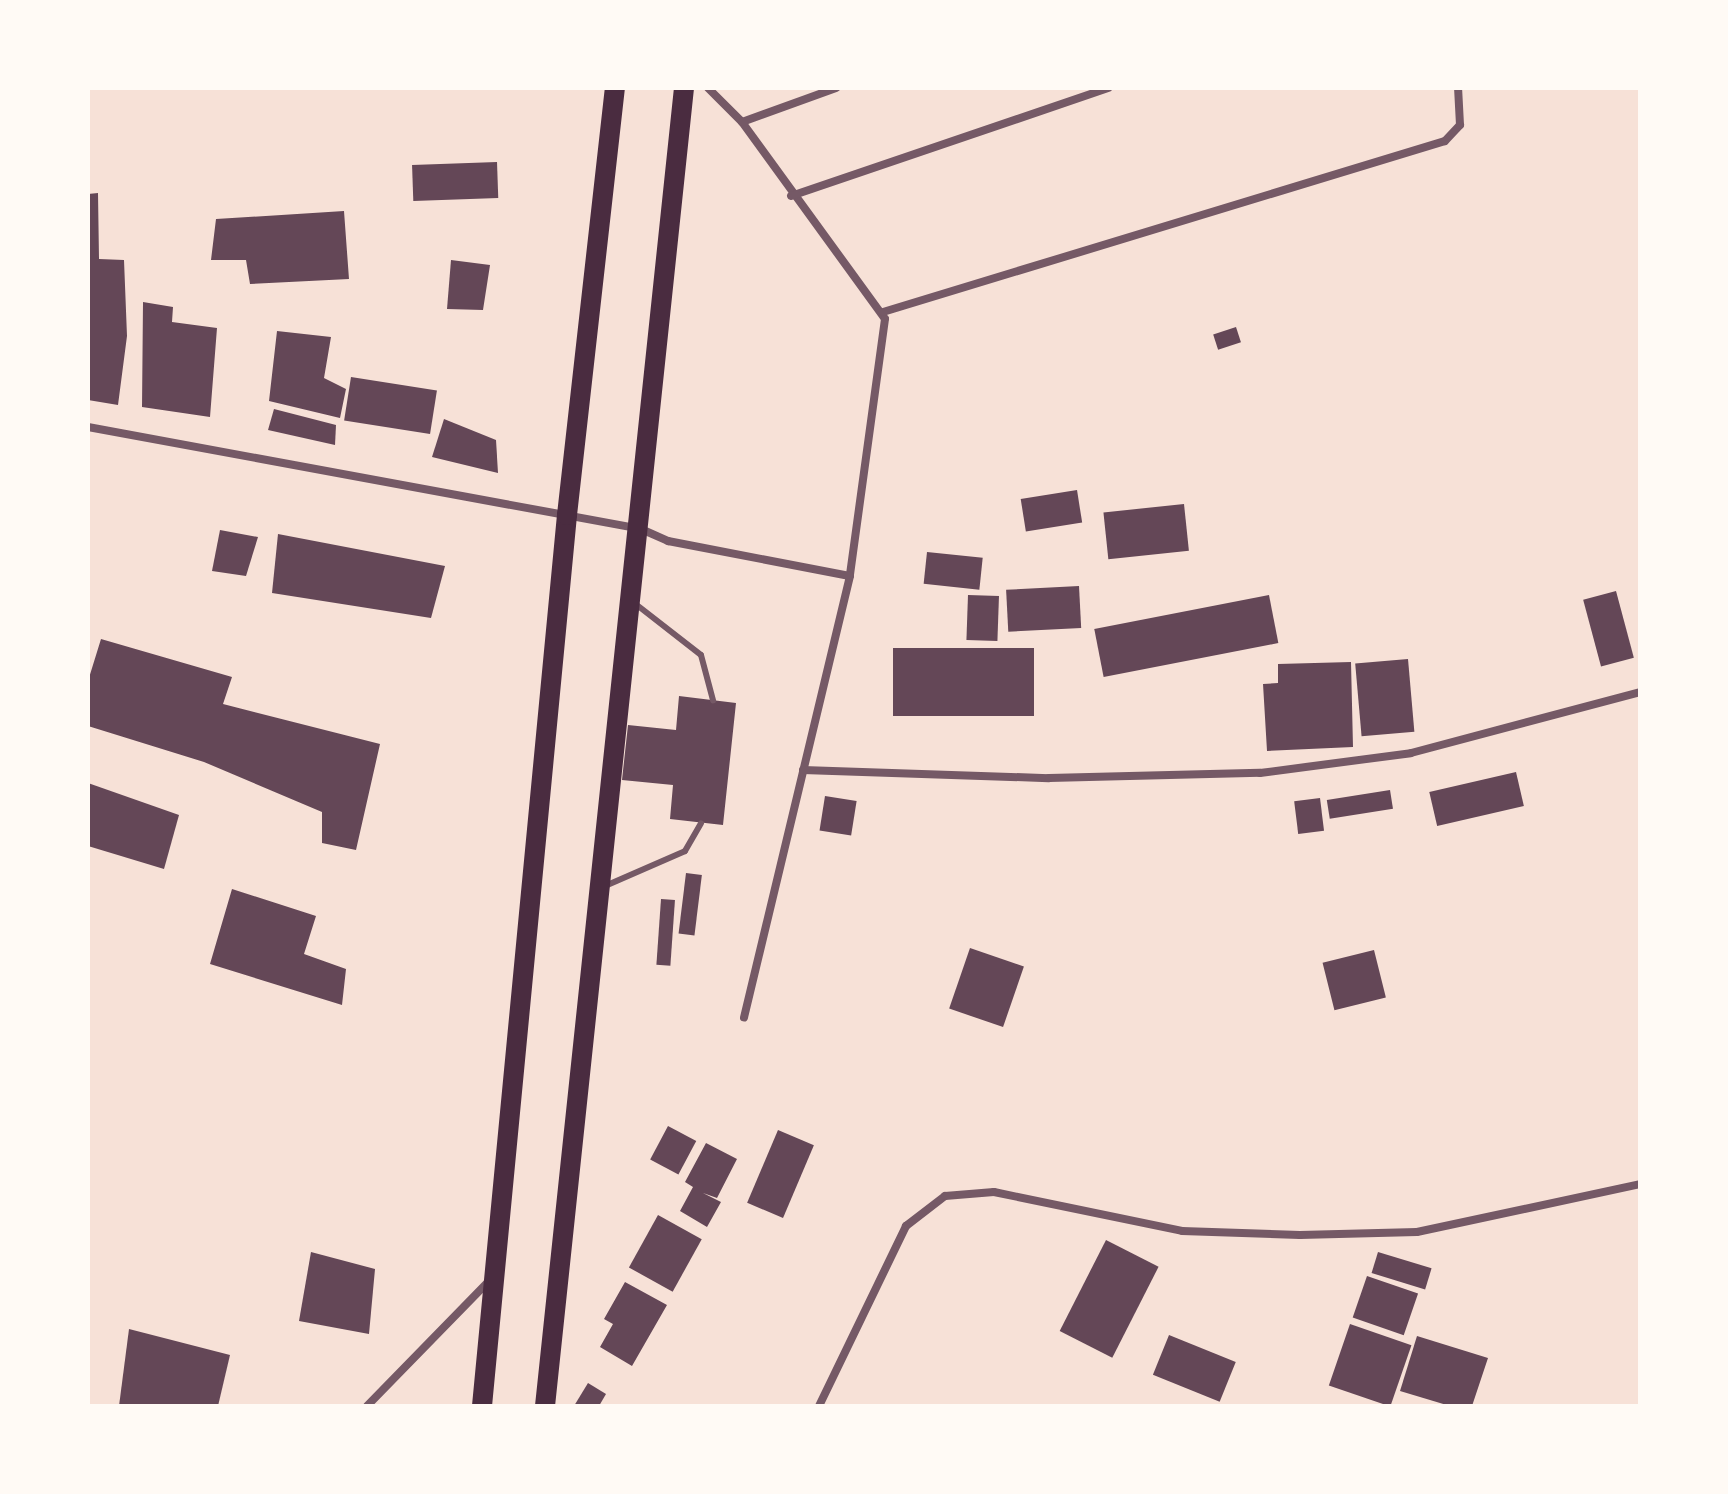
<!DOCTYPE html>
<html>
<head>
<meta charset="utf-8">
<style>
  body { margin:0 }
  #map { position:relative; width:1728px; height:1494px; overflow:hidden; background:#f7e1d7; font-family:"Public Sans",sans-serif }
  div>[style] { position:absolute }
  .building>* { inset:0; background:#644757; transform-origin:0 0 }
  .service>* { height:6px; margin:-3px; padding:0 3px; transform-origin:3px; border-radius:3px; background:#755966 }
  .minor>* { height:8px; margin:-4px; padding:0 4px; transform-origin:4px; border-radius:4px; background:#755966 }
  .primary>* { height:20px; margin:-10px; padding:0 10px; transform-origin:10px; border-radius:10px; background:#4a2c40 }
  span { translate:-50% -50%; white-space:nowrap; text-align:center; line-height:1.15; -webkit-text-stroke:6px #fffaf5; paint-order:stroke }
  .frame { position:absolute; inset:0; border:90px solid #fffaf5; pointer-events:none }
</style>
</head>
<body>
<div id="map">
  <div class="building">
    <div style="left:497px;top:162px;width:36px;height:85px;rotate:88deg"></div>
    <div style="clip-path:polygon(98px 193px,99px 259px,124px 260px,127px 336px,118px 405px,88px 400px,88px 194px)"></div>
    <div style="clip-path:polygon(344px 211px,349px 279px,250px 284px,246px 260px,211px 260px,216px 219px)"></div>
    <div style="clip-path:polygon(451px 260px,490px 265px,483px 310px,447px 309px)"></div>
    <div style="clip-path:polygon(143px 302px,173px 307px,172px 322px,217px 328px,210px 417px,142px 407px)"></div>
    <div style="left:1236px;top:327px;width:16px;height:24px;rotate:72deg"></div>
    <div style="clip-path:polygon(277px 331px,331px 337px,324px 378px,346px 389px,340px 418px,269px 401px)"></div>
    <div style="left:351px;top:377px;width:87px;height:44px;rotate:9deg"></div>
    <div style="clip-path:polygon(274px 409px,336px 425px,335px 445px,268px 430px)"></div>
    <div style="clip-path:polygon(444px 419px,496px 440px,498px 473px,432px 457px)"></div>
    <div style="left:1077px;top:490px;width:33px;height:57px;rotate:81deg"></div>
    <div style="left:1184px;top:504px;width:47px;height:81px;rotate:84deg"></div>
    <div style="clip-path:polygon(220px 530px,258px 537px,246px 576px,212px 571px)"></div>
    <div style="clip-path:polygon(278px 534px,445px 566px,431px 618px,272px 593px)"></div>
    <div style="left:927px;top:552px;width:56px;height:32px;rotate:6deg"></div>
    <div style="left:1079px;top:586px;width:42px;height:73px;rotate:87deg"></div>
    <div style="left:1616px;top:591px;width:69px;height:34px;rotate:75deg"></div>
    <div style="left:968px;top:595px;width:31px;height:45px;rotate:2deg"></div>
    <div style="left:1269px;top:595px;width:49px;height:178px;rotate:79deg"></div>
    <div style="clip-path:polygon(101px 639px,232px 677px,223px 704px,380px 744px,356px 850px,322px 843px,322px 812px,204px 762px,88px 726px,88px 681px)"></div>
    <div style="left:893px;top:648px;width:141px;height:68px"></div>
    <div style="left:1408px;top:659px;width:73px;height:53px;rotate:85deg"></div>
    <div style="clip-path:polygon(1351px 662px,1353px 747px,1267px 751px,1263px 684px,1278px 683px,1278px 664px)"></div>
    <div style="clip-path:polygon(679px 696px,736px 703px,723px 825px,670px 819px,673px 785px,622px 780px,628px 725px,676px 730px)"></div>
    <div style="left:1516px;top:772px;width:35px;height:89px;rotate:77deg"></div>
    <div style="clip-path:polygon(88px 783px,179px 815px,164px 869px,88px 846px)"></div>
    <div style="left:1390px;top:790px;width:19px;height:64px;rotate:81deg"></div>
    <div style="left:825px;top:796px;width:32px;height:35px;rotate:9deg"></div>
    <div style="left:1320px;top:798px;width:33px;height:26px;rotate:83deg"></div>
    <div style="left:686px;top:873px;width:16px;height:61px;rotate:7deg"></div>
    <div style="clip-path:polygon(232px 889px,316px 916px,304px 954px,346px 969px,342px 1005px,210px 964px)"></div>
    <div style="left:661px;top:899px;width:14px;height:66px;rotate:4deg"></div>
    <div style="left:970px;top:948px;width:57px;height:64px;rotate:19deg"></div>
    <div style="left:1374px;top:950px;width:49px;height:53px;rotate:76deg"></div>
    <div style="left:668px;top:1126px;width:32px;height:38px;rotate:28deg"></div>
    <div style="left:778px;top:1130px;width:39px;height:79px;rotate:23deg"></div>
    <div style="clip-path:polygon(706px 1143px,737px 1159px,717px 1198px,703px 1193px,721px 1202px,707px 1227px,680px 1211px,693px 1187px,685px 1182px)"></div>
    <div style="left:658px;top:1215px;width:50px;height:60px;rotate:29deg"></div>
    <div style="left:1106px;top:1240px;width:59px;height:102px;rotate:27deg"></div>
    <div style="clip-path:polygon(311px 1252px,375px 1269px,369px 1334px,299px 1321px)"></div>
    <div style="left:1378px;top:1252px;width:56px;height:22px;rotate:17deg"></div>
    <div style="left:1367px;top:1276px;width:54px;height:44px;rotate:19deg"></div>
    <div style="clip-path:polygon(625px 1282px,667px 1305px,632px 1366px,600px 1347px,613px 1324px,604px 1319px)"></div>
    <div style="left:1350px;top:1324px;width:65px;height:65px;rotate:19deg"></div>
    <div style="clip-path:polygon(129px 1329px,230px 1355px,218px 1406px,119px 1406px)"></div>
    <div style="left:1169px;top:1335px;width:72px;height:43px;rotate:22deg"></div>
    <div style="clip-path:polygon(1417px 1336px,1488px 1358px,1472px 1406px,1450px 1406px,1400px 1391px)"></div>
    <div style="clip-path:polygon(588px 1383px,606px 1394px,599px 1406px,574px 1406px)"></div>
  </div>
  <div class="service">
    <div style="left:633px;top:602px;width:86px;rotate:37.9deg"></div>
    <div style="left:701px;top:655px;width:47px;rotate:75.1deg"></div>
    <div style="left:605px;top:886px;width:87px;rotate:-23.6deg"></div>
    <div style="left:685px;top:851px;width:32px;rotate:-60deg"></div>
  </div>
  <div class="minor">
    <div style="left:708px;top:88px;width:48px;rotate:45deg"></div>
    <div style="left:742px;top:122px;width:243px;rotate:54deg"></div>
    <div style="left:885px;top:319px;width:259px;rotate:97.8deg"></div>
    <div style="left:850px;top:576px;width:454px;rotate:103.5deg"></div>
    <div style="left:742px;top:122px;width:100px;rotate:-19.9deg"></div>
    <div style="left:791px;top:196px;width:335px;rotate:-18.8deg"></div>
    <div style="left:883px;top:312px;width:587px;rotate:-16.92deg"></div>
    <div style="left:1445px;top:141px;width:22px;rotate:-47deg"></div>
    <div style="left:1460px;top:125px;width:37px;rotate:-93deg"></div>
    <div style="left:88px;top:427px;width:562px;rotate:10.45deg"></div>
    <div style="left:641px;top:529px;width:30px;rotate:24deg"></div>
    <div style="left:668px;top:541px;width:185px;rotate:10.9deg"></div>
    <div style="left:803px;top:770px;width:246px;rotate:1.9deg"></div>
    <div style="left:1049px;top:778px;width:211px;rotate:-1.4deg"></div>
    <div style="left:1260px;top:773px;width:152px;rotate:-7.5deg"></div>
    <div style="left:1411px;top:753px;width:237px;rotate:-14.9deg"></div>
    <div style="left:367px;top:1406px;width:175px;rotate:-45.7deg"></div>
    <div style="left:819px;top:1406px;width:200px;rotate:-64.2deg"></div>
    <div style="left:906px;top:1226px;width:49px;rotate:-37.6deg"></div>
    <div style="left:945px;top:1196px;width:49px;rotate:-4.7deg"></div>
    <div style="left:994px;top:1192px;width:192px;rotate:11.7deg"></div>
    <div style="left:1182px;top:1231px;width:118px;rotate:1.9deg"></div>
    <div style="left:1300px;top:1235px;width:117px;rotate:-1.5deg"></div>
    <div style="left:1417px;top:1232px;width:228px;rotate:-12.1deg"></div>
  </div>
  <div class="primary">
    <div style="left:482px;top:1406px;width:895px;rotate:-84.55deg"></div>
    <div style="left:567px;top:515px;width:430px;rotate:-83.6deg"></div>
    <div style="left:545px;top:1406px;width:1325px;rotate:-83.98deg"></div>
  </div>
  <div class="frame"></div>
</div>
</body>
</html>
